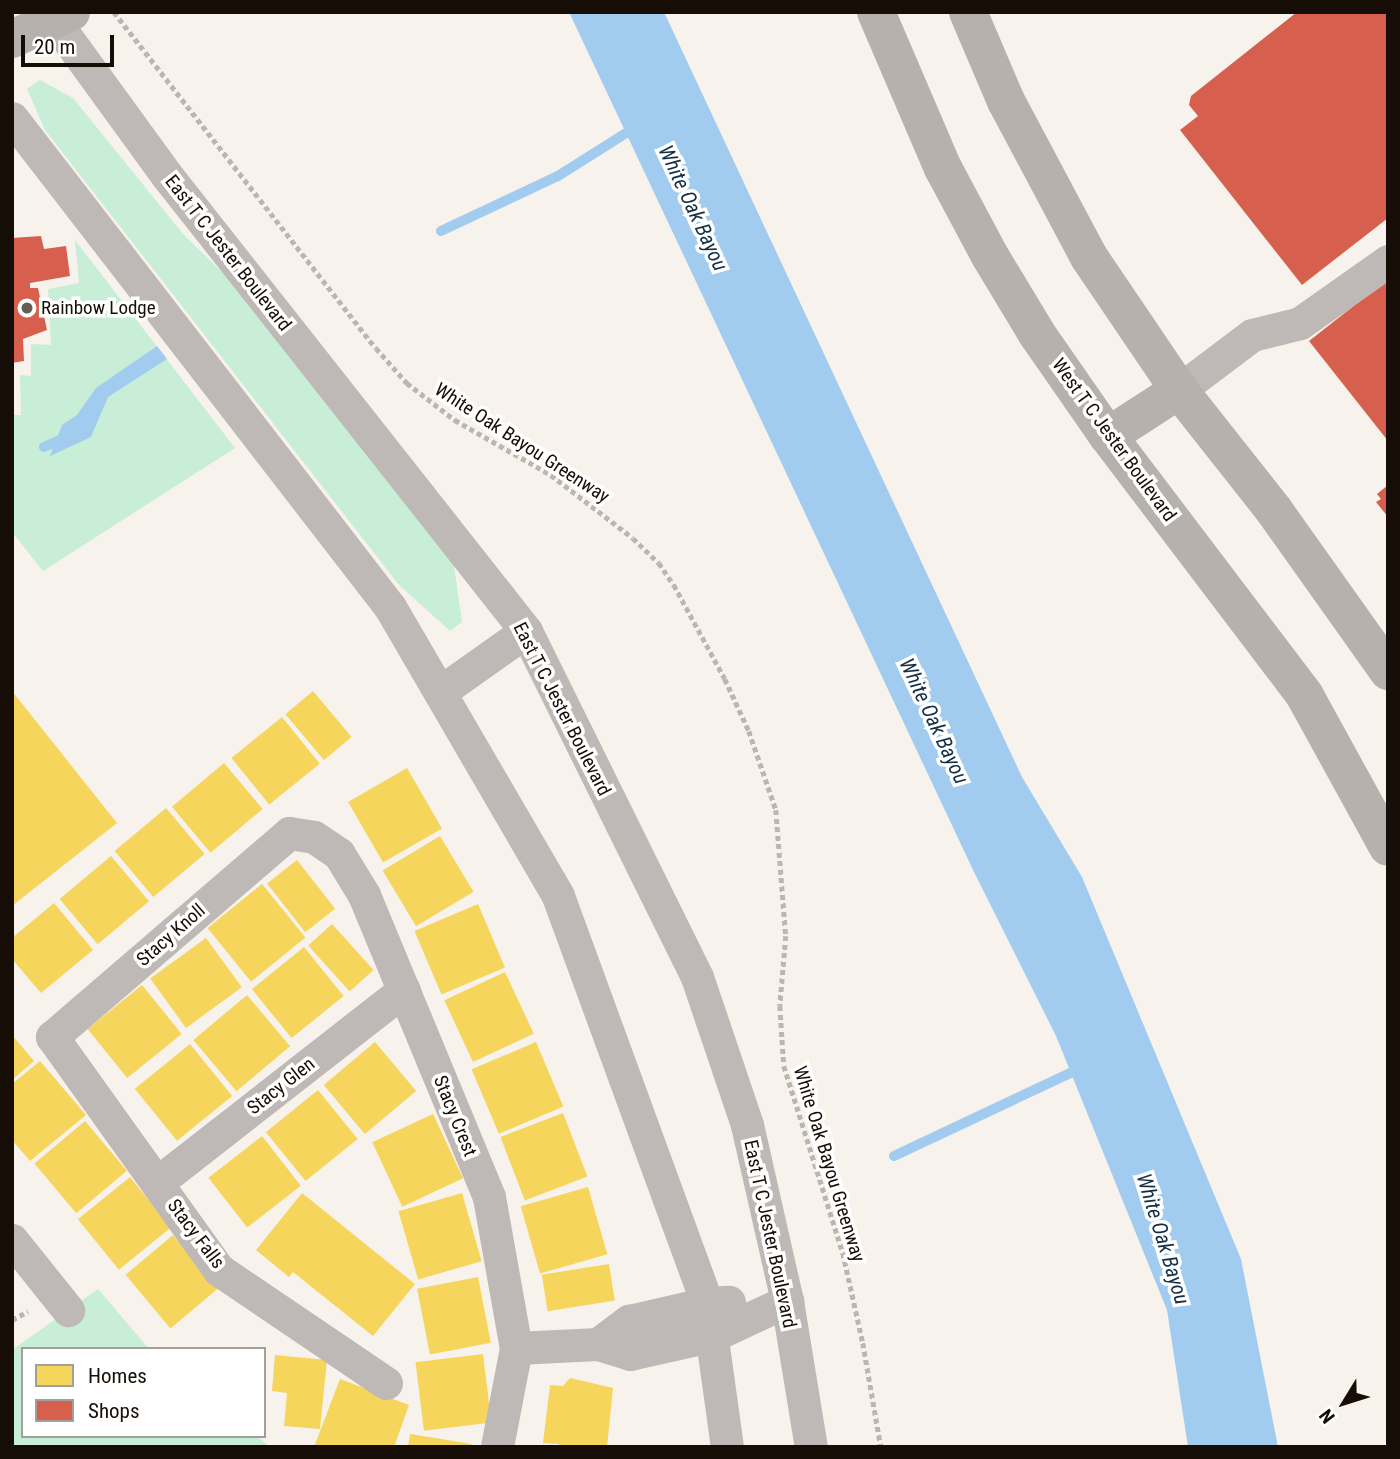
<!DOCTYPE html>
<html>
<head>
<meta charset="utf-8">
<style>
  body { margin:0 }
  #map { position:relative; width:1400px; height:1459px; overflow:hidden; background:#f7f2ec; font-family:"Roboto Condensed",sans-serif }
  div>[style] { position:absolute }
  .green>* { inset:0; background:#c8eed7 }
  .water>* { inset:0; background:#a1ccef }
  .homes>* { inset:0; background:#f6d55c; transform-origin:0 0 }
  .shops>* { inset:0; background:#d6604d }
  .stream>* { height:10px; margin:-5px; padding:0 5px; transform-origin:5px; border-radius:5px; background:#a1ccef }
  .path>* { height:4.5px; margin-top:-2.25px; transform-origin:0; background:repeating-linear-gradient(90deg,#bbb6b2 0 5px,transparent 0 8.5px) }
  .minor>* { height:33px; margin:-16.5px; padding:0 16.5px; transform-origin:16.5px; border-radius:16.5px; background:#beb9b6 }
  .major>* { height:38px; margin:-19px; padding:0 19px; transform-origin:19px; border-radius:19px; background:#b6b1ac }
  .dots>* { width:19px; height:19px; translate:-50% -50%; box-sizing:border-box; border:4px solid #fff; border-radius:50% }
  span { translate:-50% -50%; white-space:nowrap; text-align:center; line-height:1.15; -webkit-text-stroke:7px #fff; paint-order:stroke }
  .street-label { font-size:19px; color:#160e06 }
  .poi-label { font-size:19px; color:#160e06 }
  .left { translate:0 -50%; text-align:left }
  .water-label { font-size:21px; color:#132f44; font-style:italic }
  .frame { position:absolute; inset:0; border:14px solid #160e06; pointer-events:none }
  .legend { position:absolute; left:21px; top:1347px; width:245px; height:91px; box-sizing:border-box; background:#fff; border:2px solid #a29f9b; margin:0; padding:9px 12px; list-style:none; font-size:21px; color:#160e06 }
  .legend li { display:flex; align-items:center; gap:14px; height:35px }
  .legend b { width:35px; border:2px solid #a29f9b }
  .north { position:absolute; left:1309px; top:1368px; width:70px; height:70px; -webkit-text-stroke:5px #fff; paint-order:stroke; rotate:232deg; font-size:19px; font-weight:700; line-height:28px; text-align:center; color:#160e06 }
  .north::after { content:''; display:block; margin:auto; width:24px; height:32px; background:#160e06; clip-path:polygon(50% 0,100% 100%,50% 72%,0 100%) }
  .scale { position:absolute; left:21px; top:35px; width:93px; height:32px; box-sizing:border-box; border:4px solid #160e06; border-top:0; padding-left:9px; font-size:21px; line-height:24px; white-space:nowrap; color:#160e06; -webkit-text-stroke:5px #fff; paint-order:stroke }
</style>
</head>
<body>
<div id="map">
  <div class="green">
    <div style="clip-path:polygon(40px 80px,73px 98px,183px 234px,261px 310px,453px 559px,462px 622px,450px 631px,399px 585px,45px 130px,27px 89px)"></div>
    <div style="clip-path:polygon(75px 240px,235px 448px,43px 571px,12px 532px,12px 415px,21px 415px,20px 375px,31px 376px,31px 344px,51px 345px,48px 289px,79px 283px)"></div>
    <div style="clip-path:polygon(98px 1289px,149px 1349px,23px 1349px,23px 1436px,257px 1436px,270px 1447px,12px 1447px,12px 1350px)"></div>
  </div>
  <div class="water">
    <div style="clip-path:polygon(569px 12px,664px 12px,1022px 777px,1082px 877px,1241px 1259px,1278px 1447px,1188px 1447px,1167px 1310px,1056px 1036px,974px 872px)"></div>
    <div style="clip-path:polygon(157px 346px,167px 359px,108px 397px,91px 437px,50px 456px,62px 425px,77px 415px,96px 388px)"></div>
  </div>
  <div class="homes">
    <div style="clip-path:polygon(12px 691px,117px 823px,12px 906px)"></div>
    <div style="left:313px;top:691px;width:60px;height:36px;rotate:50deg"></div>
    <div style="left:282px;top:717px;width:60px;height:65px;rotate:51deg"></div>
    <div style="left:224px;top:763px;width:60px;height:68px;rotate:50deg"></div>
    <div style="left:407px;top:768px;width:70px;height:68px;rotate:60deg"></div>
    <div style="left:166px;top:808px;width:60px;height:67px;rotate:50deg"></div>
    <div style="left:440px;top:836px;width:65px;height:67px;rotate:59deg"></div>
    <div style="left:111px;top:856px;width:59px;height:67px;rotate:50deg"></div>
    <div style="left:297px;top:860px;width:62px;height:38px;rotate:52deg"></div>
    <div style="left:262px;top:884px;width:69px;height:70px;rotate:51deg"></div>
    <div style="clip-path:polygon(54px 903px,93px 950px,41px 993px,12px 959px,12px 938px)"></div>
    <div style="left:478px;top:904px;width:69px;height:69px;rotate:67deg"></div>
    <div style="left:332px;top:924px;width:62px;height:32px;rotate:48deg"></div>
    <div style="left:206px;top:938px;width:61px;height:69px;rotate:54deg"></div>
    <div style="left:304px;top:947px;width:63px;height:67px;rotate:51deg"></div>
    <div style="left:505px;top:972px;width:68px;height:67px;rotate:65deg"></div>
    <div style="left:142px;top:985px;width:63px;height:70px;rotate:51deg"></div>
    <div style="left:247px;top:995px;width:67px;height:70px;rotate:50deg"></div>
    <div style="clip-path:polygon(12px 1035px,34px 1061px,12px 1080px)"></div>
    <div style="left:375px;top:1042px;width:64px;height:67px;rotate:50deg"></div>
    <div style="left:536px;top:1042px;width:70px;height:70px;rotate:67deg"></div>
    <div style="left:190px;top:1044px;width:67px;height:71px;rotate:51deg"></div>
    <div style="clip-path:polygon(40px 1061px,86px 1115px,30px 1161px,12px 1140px,12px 1084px)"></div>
    <div style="left:318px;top:1090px;width:63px;height:67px;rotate:51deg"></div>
    <div style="left:563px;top:1113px;width:68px;height:67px;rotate:69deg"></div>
    <div style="left:433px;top:1114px;width:71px;height:67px;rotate:65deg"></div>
    <div style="left:85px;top:1121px;width:65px;height:66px;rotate:50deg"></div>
    <div style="left:262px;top:1136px;width:63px;height:68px;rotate:52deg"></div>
    <div style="left:130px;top:1177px;width:65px;height:67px;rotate:51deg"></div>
    <div style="left:588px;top:1187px;width:70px;height:70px;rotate:74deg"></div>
    <div style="clip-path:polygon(302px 1193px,415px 1284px,373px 1336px,293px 1272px,289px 1277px,256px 1250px)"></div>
    <div style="left:462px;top:1193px;width:71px;height:66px;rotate:74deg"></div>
    <div style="left:173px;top:1235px;width:70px;height:62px;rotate:50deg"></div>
    <div style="left:609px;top:1264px;width:37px;height:68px;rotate:81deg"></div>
    <div style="left:478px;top:1277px;width:67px;height:62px;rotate:79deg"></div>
    <div style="left:483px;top:1354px;width:69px;height:68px;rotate:83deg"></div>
    <div style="clip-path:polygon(275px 1355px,327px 1360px,320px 1429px,284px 1426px,287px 1393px,272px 1391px)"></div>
    <div style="clip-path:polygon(570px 1378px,613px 1388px,607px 1447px,559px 1447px,559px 1444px,543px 1443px,550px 1385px,563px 1386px)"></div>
    <div style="clip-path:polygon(340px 1379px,409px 1405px,394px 1447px,314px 1447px)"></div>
    <div style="clip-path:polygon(410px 1434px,472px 1444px,471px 1447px,408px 1447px)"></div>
  </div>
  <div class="shops">
    <div style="clip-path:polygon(1297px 12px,1388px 12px,1388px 218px,1302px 285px,1180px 130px,1198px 116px,1189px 105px,1191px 96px)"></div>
    <div style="clip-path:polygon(41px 236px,44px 249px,66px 246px,70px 276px,30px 283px,30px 288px,38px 288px,47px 330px,23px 339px,24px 361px,12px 363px,12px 238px)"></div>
    <div style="clip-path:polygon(1388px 279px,1388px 441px,1309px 341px)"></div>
    <div style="clip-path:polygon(1388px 485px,1388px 517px,1376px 502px,1381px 499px,1377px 494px)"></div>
  </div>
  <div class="stream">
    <div style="left:441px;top:231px;width:129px;rotate:-25.2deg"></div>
    <div style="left:558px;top:176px;width:90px;rotate:-32.3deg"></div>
    <div style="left:44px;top:447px;width:24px;rotate:-24deg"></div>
    <div style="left:894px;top:1156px;width:207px;rotate:-25.2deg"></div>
  </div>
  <div class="path">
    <div style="left:114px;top:12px;width:426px;rotate:52.1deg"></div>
    <div style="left:376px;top:348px;width:47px;rotate:48.5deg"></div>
    <div style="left:407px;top:383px;width:61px;rotate:37.6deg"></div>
    <div style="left:455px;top:420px;width:111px;rotate:29.8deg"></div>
    <div style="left:551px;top:475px;width:103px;rotate:37.5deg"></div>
    <div style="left:633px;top:538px;width:36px;rotate:44deg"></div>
    <div style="left:659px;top:563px;width:27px;rotate:56deg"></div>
    <div style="left:674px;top:585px;width:107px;rotate:61.5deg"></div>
    <div style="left:725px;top:679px;width:57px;rotate:65.2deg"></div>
    <div style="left:749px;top:731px;width:83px;rotate:71.1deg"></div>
    <div style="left:776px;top:810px;width:126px;rotate:85.5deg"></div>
    <div style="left:786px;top:936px;width:70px;rotate:94.9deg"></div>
    <div style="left:780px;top:1006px;width:60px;rotate:86.2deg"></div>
    <div style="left:784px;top:1066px;width:196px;rotate:72.5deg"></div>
    <div style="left:843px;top:1253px;width:92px;rotate:77.5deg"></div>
    <div style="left:863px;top:1343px;width:106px;rotate:80.2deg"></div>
    <div style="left:12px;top:1320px;width:18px;rotate:-29deg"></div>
  </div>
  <div class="minor">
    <div style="left:48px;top:12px;width:204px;rotate:54deg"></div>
    <div style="left:168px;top:177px;width:578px;rotate:51.74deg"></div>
    <div style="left:526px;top:631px;width:386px;rotate:63.7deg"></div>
    <div style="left:697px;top:977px;width:156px;rotate:71.3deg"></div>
    <div style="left:747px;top:1125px;width:180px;rotate:77.2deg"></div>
    <div style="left:787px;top:1301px;width:148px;rotate:80.7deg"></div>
    <div style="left:12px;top:118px;width:618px;rotate:52.3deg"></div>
    <div style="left:390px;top:607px;width:334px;rotate:59.8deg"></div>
    <div style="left:558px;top:896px;width:433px;rotate:69.9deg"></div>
    <div style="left:707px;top:1303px;width:145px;rotate:82.1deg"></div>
    <div style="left:1179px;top:390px;width:91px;rotate:-37deg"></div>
    <div style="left:1252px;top:335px;width:49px;rotate:-14deg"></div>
    <div style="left:1300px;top:323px;width:108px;rotate:-35.2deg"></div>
    <div style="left:440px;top:692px;width:105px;rotate:-35.3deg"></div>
    <div style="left:158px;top:1182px;width:312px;rotate:-38deg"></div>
    <div style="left:12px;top:1240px;width:90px;rotate:51.3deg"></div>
    <div style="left:598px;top:1344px;width:39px;rotate:-37deg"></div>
    <div style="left:629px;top:1321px;width:80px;rotate:-13deg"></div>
    <div style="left:707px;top:1303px;width:22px;rotate:-3deg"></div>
    <div style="left:516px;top:1348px;width:82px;rotate:-2.8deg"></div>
    <div style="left:598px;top:1344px;width:34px;rotate:17deg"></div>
    <div style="left:630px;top:1354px;width:86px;rotate:-12.7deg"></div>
    <div style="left:714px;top:1335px;width:81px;rotate:-25deg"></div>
    <div style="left:386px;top:1383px;width:202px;rotate:-145.9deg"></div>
    <div style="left:219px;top:1270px;width:287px;rotate:-125.6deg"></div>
    <div style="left:52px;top:1037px;width:313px;rotate:-40.7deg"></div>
    <div style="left:289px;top:833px;width:25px;rotate:9deg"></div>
    <div style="left:314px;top:837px;width:30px;rotate:34deg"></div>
    <div style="left:339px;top:854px;width:48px;rotate:58.6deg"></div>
    <div style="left:364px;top:895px;width:327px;rotate:67.5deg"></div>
    <div style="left:489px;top:1197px;width:153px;rotate:79.9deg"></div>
    <div style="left:516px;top:1348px;width:101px;rotate:100.9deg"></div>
  </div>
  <div class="major">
    <div style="left:876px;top:12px;width:170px;rotate:66.8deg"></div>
    <div style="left:943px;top:168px;width:100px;rotate:61.9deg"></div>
    <div style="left:990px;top:256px;width:91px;rotate:58.9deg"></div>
    <div style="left:1037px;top:334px;width:124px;rotate:55.2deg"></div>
    <div style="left:1108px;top:436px;width:326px;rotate:52.8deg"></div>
    <div style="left:1305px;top:696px;width:172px;rotate:61.2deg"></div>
    <div style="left:968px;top:12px;width:97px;rotate:66.9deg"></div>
    <div style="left:1006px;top:101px;width:177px;rotate:62deg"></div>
    <div style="left:1089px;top:257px;width:161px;rotate:55.9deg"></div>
    <div style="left:1179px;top:390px;width:152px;rotate:51.7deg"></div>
    <div style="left:1273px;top:509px;width:199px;rotate:54.6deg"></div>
    <div style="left:12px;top:39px;width:65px;rotate:-24.6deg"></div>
    <div style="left:1108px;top:436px;width:85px;rotate:-32.9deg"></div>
  </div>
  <div class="dots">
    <div style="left:27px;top:308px;background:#655e56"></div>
  </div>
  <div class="street-label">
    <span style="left:228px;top:253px;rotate:52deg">East T C Jester Boulevard</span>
    <span style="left:1114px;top:440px;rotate:54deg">West T C Jester Boulevard</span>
    <span style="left:522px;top:443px;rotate:33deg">White Oak Bayou Greenway</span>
    <span style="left:562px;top:709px;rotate:63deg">East T C Jester Boulevard</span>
    <span style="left:171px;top:935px;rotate:-41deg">Stacy Knoll</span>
    <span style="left:281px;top:1086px;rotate:-38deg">Stacy Glen</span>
    <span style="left:455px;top:1116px;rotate:68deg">Stacy Crest</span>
    <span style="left:829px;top:1164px;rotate:73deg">White Oak Bayou Greenway</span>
    <span style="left:196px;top:1234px;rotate:53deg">Stacy Falls</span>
    <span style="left:770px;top:1234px;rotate:78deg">East T C Jester Boulevard</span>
  </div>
  <div class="poi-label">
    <span class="left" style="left:41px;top:308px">Rainbow Lodge</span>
  </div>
  <div class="water-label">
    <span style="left:693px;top:208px;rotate:65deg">White Oak Bayou</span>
    <span style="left:934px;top:721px;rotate:65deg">White Oak Bayou</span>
    <span style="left:1163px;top:1239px;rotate:73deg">White Oak Bayou</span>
  </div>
  <div class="frame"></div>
  <ul class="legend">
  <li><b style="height:19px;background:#f6d55c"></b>Homes</li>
  <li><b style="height:19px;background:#d6604d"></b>Shops</li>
  </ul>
  <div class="north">N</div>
  <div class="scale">20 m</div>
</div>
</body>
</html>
